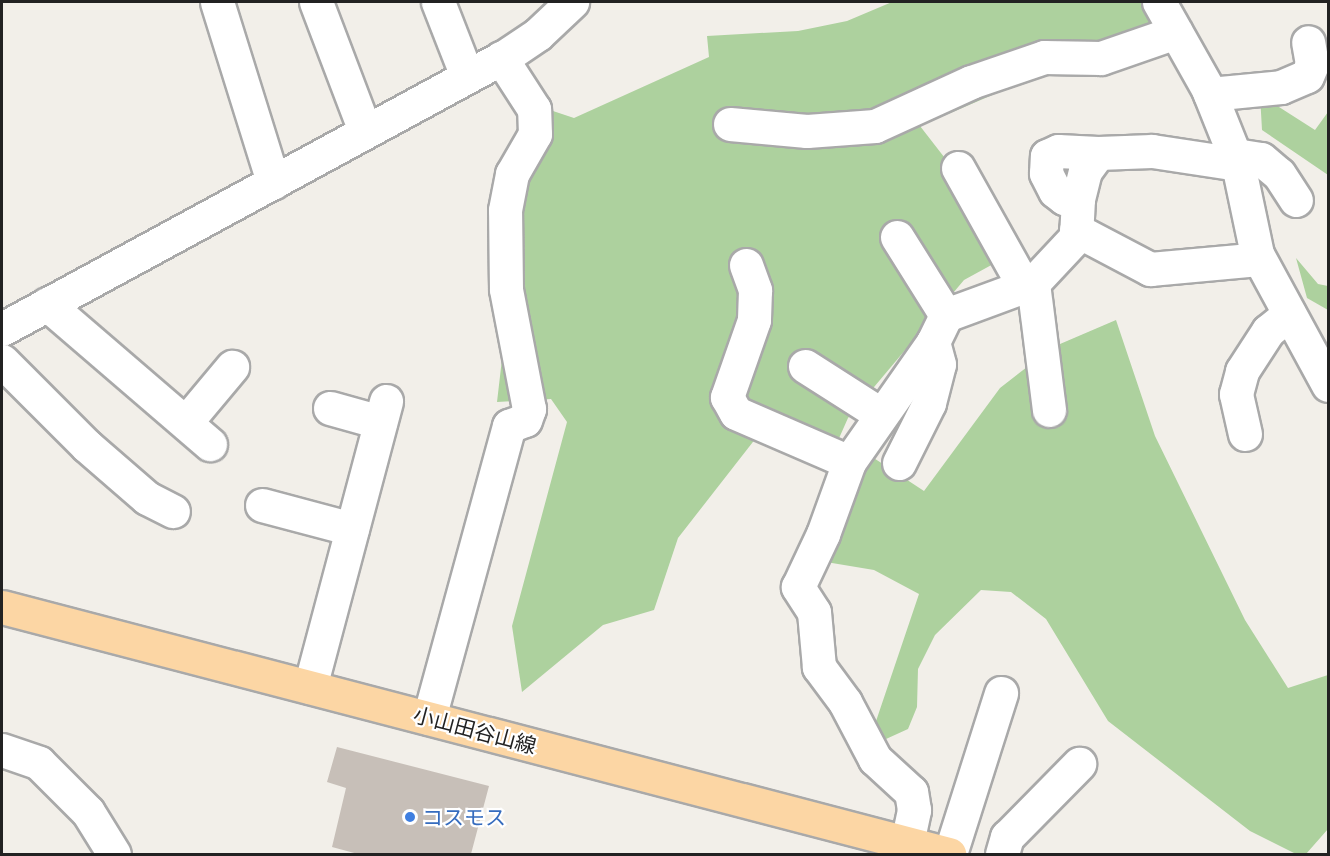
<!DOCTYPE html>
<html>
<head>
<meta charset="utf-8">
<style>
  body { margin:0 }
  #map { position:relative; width:1330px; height:856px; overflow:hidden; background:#f2efe9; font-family:Ubuntu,"Noto Sans JP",sans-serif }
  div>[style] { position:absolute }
  .forest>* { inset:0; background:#add19e }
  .building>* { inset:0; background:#c7bfb8 }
  .roads { filter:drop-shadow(2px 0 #a9a9a9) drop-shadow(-2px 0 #a9a9a9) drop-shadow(0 2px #a9a9a9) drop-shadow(0 -2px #a9a9a9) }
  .minor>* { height:33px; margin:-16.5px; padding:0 16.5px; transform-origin:16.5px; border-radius:16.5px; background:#fff }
  .major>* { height:33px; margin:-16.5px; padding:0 16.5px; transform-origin:16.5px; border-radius:16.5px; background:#fcd6a4 }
  .dots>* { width:16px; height:16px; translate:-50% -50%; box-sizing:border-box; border:3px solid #fff; border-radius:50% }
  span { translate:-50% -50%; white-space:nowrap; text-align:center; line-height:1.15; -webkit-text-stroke:4.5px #fff; paint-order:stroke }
  .street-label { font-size:21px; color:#222 }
  .shop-label { font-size:21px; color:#366cbe }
  .left { translate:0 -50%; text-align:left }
  .frame { position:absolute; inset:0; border:3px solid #222; pointer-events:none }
</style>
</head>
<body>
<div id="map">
  <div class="forest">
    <div style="clip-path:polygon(892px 2px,1151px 2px,1179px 47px,1076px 59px,920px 126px,1017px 251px,964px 280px,848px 418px,836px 445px,770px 420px,678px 538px,654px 610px,603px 625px,522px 692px,512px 626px,567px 422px,551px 399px,497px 402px,528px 135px,544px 108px,574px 118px,709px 57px,707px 36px,798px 31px,847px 21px)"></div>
    <div style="clip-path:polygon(1260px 95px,1315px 130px,1328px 112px,1328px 175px,1262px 130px)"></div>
    <div style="clip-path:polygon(1296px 258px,1318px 284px,1328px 286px,1328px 310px,1307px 298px)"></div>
    <div style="clip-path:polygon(1116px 320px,1155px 436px,1245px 620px,1288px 688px,1328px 675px,1328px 829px,1306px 854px,1296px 854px,1250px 831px,1108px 721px,1046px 619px,1011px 592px,981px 590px,935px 635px,918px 669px,917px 707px,908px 729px,886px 739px,872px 733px,919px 594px,874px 570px,820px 561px,860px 449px,924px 491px,1000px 388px,1053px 347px)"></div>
  </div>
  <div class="building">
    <div style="clip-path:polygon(337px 747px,489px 786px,471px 854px,358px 854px,332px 847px,346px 788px,327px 782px)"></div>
  </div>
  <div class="roads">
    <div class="minor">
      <div style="left:217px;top:2px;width:189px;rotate:72.7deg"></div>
      <div style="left:316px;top:2px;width:138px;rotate:69.2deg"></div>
      <div style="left:438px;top:2px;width:79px;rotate:68.6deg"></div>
      <div style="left:1159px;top:2px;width:100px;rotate:60.6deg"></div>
      <div style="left:1208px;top:89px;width:81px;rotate:68.2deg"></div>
      <div style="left:1238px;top:164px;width:92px;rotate:78.1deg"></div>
      <div style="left:1257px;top:254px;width:149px;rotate:61.5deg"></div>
      <div style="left:1210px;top:94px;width:71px;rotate:-5.6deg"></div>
      <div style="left:1281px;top:87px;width:28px;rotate:-23deg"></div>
      <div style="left:1307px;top:76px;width:13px;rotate:-67deg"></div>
      <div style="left:1312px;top:64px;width:22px;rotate:-100deg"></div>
      <div style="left:730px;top:124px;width:77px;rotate:5.2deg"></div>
      <div style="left:807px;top:131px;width:68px;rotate:-4.2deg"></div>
      <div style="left:875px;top:126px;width:106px;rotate:-24.6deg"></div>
      <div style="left:971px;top:82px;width:77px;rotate:-18.9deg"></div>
      <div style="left:1044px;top:57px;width:57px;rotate:1deg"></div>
      <div style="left:1101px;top:58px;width:79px;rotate:-19.1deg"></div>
      <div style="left:1235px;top:155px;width:26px;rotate:9deg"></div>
      <div style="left:1261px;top:159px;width:23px;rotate:40deg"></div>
      <div style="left:1279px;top:174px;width:31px;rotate:57deg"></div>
      <div style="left:958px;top:168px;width:135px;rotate:60.8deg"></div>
      <div style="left:1078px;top:199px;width:14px;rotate:-176deg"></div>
      <div style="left:1064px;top:198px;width:11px;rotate:-142deg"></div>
      <div style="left:1055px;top:191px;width:20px;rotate:-117deg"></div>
      <div style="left:1046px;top:173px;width:17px;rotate:-87deg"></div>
      <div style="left:1047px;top:156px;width:12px;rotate:-24deg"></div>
      <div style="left:1058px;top:151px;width:40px;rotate:2.9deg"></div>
      <div style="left:1076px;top:230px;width:84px;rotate:27.8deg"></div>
      <div style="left:1150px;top:269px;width:109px;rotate:-5.2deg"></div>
      <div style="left:897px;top:237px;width:92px;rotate:57.9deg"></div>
      <div style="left:746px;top:265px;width:27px;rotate:70deg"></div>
      <div style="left:755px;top:290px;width:30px;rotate:92deg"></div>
      <div style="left:754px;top:320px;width:82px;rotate:109.3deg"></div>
      <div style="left:727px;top:397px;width:18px;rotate:61deg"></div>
      <div style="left:736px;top:413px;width:123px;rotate:23.4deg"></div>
      <div style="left:1033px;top:283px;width:128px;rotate:82.8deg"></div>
      <div style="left:47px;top:304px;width:215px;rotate:40.7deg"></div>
      <div style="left:2px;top:329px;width:575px;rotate:-28.48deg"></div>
      <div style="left:507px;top:55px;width:37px;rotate:-34deg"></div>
      <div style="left:538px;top:34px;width:47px;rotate:-43.3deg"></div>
      <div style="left:2px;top:361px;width:120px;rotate:45deg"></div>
      <div style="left:87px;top:446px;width:79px;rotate:40.9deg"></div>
      <div style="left:147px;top:498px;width:29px;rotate:27deg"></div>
      <div style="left:805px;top:366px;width:89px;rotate:32.6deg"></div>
      <div style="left:330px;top:408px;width:52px;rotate:15.6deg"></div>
      <div style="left:186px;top:422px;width:72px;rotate:-50.1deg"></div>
      <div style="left:1245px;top:434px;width:41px;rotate:-102.7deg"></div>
      <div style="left:1236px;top:394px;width:24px;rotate:-75deg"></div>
      <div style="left:1242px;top:371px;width:48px;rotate:-57deg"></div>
      <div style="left:1268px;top:331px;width:27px;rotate:-39deg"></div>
      <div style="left:899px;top:463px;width:67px;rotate:-63.4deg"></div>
      <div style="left:929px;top:403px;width:40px;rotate:-75.6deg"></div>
      <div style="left:939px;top:364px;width:23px;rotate:-105deg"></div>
      <div style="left:262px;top:505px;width:93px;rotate:14.9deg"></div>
      <div style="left:310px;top:687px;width:296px;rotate:-75.1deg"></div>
      <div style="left:429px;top:718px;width:303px;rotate:-74.7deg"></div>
      <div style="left:509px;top:426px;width:17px;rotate:-21deg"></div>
      <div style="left:525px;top:420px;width:12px;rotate:-70deg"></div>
      <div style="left:529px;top:409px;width:122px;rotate:-100.9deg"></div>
      <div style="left:506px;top:289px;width:79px;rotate:-90.7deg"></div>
      <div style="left:505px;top:210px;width:37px;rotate:-79deg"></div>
      <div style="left:512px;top:174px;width:46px;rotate:-60.1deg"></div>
      <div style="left:535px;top:134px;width:25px;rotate:-92deg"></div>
      <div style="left:534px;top:109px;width:61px;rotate:-122.9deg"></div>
      <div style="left:2px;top:750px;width:39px;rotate:19deg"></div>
      <div style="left:39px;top:763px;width:69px;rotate:45deg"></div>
      <div style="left:88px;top:812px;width:49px;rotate:58.2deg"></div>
      <div style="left:907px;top:843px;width:34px;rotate:-78deg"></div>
      <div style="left:914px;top:810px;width:18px;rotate:-99deg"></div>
      <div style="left:911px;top:792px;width:49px;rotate:-137.5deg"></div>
      <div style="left:875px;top:759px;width:64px;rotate:-117.8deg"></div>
      <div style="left:845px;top:702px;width:44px;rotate:-126.6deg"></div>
      <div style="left:819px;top:667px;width:55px;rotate:-95.2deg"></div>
      <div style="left:814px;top:612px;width:30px;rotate:-123deg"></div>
      <div style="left:798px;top:587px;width:59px;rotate:-64.7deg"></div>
      <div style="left:823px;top:534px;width:77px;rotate:-70.1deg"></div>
      <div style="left:849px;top:462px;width:146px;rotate:-55deg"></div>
      <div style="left:933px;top:342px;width:30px;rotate:-64deg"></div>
      <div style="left:946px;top:315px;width:93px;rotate:-20.2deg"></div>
      <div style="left:1033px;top:283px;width:63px;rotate:-46.9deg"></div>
      <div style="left:1076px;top:237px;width:38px;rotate:-87deg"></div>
      <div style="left:1078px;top:199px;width:29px;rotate:-76deg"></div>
      <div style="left:1085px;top:171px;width:22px;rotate:-54deg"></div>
      <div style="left:1098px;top:153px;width:54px;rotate:-2.1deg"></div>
      <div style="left:1152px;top:151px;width:87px;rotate:8.6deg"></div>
      <div style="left:950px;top:854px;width:169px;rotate:-72.4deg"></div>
      <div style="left:1002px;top:854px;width:18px;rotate:-74deg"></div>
      <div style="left:1007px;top:837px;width:103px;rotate:-45.4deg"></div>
    </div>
    <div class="major">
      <div style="left:2px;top:607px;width:979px;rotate:14.62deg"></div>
    </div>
  </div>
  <div class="dots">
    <div style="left:410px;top:817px;background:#3f7fe0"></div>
  </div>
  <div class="street-label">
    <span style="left:475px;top:730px;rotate:15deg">小山田谷山線</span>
  </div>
  <div class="shop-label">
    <span class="left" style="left:422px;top:817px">コスモス</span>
  </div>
  <div class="frame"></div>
</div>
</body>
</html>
